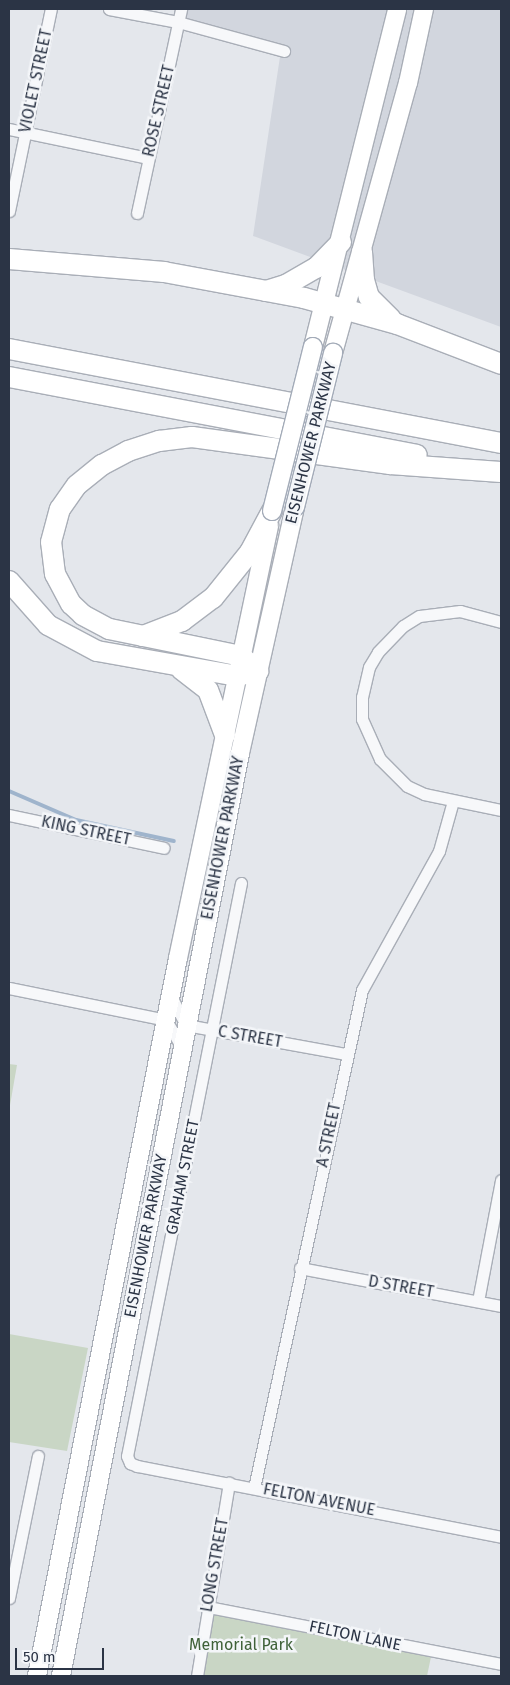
<!DOCTYPE html>
<html>
<head>
<meta charset="utf-8">
<style>
  body { margin:0 }
  #map { position:relative; width:510px; height:1685px; overflow:hidden; background:#e4e7ec; font-family:"Fira Sans",sans-serif }
  div>[style] { position:absolute }
  .built>* { inset:0; background:#d2d6de }
  .green>* { inset:0; background:#c9d6c5 }
  .stream>* { height:4px; margin:-2px; padding:0 2px; transform-origin:2px; border-radius:2px; background:#9fb4cc }
  .roads { filter:drop-shadow(1px 0 #a9aeb7) drop-shadow(-1px 0 #a9aeb7) drop-shadow(0 1px #a9aeb7) drop-shadow(0 -1px #a9aeb7) }
  .street>* { height:11px; margin:-5.5px; padding:0 5.5px; transform-origin:5.5px; border-radius:5.5px; background:#f7f8fa }
  .primary>* { height:18px; margin:-9px; padding:0 9px; transform-origin:9px; border-radius:9px; background:#fff }
  .highway>* { height:20px; margin:-10px; padding:0 10px; transform-origin:10px; border-radius:10px; background:#fff }
  .bridges { filter:drop-shadow(1px 0 #a3abb8) drop-shadow(-1px 0 #a3abb8) drop-shadow(0 1px #a3abb8) drop-shadow(0 -1px #a3abb8) }
  .primary-bridge>* { height:18px; margin:-9px; padding:0 9px; transform-origin:9px; border-radius:9px; background:#fff }
  span { translate:-50% -50%; white-space:nowrap; text-align:center; line-height:1.15; -webkit-text-stroke:5px #f4f6f9; paint-order:stroke }
  .street-label { font-size:16px; color:#2b3445 }
  .park-label { font-size:16px; color:#3f6138 }
  .frame { position:absolute; inset:0; border:10px solid #2b3445; pointer-events:none }
  .scale { position:absolute; left:15px; top:1648px; width:89px; height:22px; box-sizing:border-box; border:2px solid #2b3445; border-top:0; padding-left:6px; font-size:15px; line-height:18px; white-space:nowrap; color:#2b3445; -webkit-text-stroke:4px #f4f6f9; paint-order:stroke }
</style>
</head>
<body>
<div id="map">
  <div class="built">
    <div style="clip-path:polygon(177px 9px,501px 9px,501px 327px,253px 236px,281px 50px,172px 28px)"></div>
  </div>
  <div class="green">
    <div style="clip-path:polygon(9px 1064px,17px 1065px,9px 1111px)"></div>
    <div style="clip-path:polygon(9px 1334px,88px 1348px,67px 1451px,9px 1442px)"></div>
    <div style="clip-path:polygon(215px 1608px,432px 1652px,427px 1676px,203px 1676px)"></div>
  </div>
  <div class="stream">
    <div style="left:9px;top:791px;width:73px;rotate:23.4deg"></div>
    <div style="left:76px;top:820px;width:100px;rotate:12.1deg"></div>
  </div>
  <div class="roads">
    <div class="street">
      <div style="left:109px;top:9px;width:70px;rotate:10.7deg"></div>
      <div style="left:178px;top:22px;width:110px;rotate:15.3deg"></div>
      <div style="left:9px;top:129px;width:142px;rotate:11.8deg"></div>
      <div style="left:9px;top:211px;width:206px;rotate:-78.3deg"></div>
      <div style="left:137px;top:213px;width:209px;rotate:-77.8deg"></div>
      <div style="left:501px;top:622px;width:42px;rotate:-165deg"></div>
      <div style="left:460px;top:611px;width:41px;rotate:173deg"></div>
      <div style="left:419px;top:616px;width:19px;rotate:148deg"></div>
      <div style="left:403px;top:626px;width:36px;rotate:134deg"></div>
      <div style="left:378px;top:652px;width:17px;rotate:121deg"></div>
      <div style="left:369px;top:667px;width:31px;rotate:103deg"></div>
      <div style="left:362px;top:697px;width:22px;rotate:90deg"></div>
      <div style="left:362px;top:719px;width:44px;rotate:65.8deg"></div>
      <div style="left:380px;top:759px;width:38px;rotate:45deg"></div>
      <div style="left:407px;top:786px;width:19px;rotate:25deg"></div>
      <div style="left:424px;top:794px;width:79px;rotate:11.7deg"></div>
      <div style="left:9px;top:815px;width:158px;rotate:12deg"></div>
      <div style="left:241px;top:883px;width:584px;rotate:101.25deg"></div>
      <div style="left:127px;top:1456px;width:8px;rotate:67deg"></div>
      <div style="left:130px;top:1463px;width:8px;rotate:23deg"></div>
      <div style="left:137px;top:1466px;width:371px;rotate:11deg"></div>
      <div style="left:9px;top:988px;width:160px;rotate:11.5deg"></div>
      <div style="left:166px;top:1020px;width:32px;rotate:60deg"></div>
      <div style="left:171px;top:996px;width:33px;rotate:63deg"></div>
      <div style="left:186px;top:1025px;width:163px;rotate:10.3deg"></div>
      <div style="left:300px;top:1268px;width:205px;rotate:10.7deg"></div>
      <div style="left:478px;top:1301px;width:123px;rotate:-79.2deg"></div>
      <div style="left:254px;top:1488px;width:510px;rotate:-77.76deg"></div>
      <div style="left:362px;top:990px;width:159px;rotate:-61deg"></div>
      <div style="left:439px;top:851px;width:52px;rotate:-74.4deg"></div>
      <div style="left:9px;top:1598px;width:145px;rotate:-78.5deg"></div>
      <div style="left:208px;top:1607px;width:298px;rotate:11deg"></div>
      <div style="left:197px;top:1676px;width:196px;rotate:-80.6deg"></div>
    </div>
    <div class="primary">
      <div style="left:313px;top:347px;width:348px;rotate:-76deg"></div>
      <div style="left:333px;top:353px;width:280px;rotate:-74.5deg"></div>
      <div style="left:408px;top:83px;width:76px;rotate:-77.8deg"></div>
      <div style="left:37px;top:1676px;width:732px;rotate:-78.89deg"></div>
      <div style="left:178px;top:958px;width:442px;rotate:-78.1deg"></div>
      <div style="left:61px;top:1676px;width:940px;rotate:-79.02deg"></div>
      <div style="left:240px;top:753px;width:252px;rotate:-77.4deg"></div>
    </div>
    <div class="highway">
      <div style="left:362px;top:252px;width:28px;rotate:86deg"></div>
      <div style="left:364px;top:280px;width:18px;rotate:74deg"></div>
      <div style="left:369px;top:297px;width:31px;rotate:45deg"></div>
      <div style="left:9px;top:259px;width:156px;rotate:4.8deg"></div>
      <div style="left:164px;top:272px;width:142px;rotate:10.5deg"></div>
      <div style="left:304px;top:298px;width:97px;rotate:15.6deg"></div>
      <div style="left:397px;top:324px;width:111px;rotate:21deg"></div>
      <div style="left:266px;top:291px;width:21px;rotate:-17deg"></div>
      <div style="left:286px;top:285px;width:34px;rotate:-30deg"></div>
      <div style="left:316px;top:268px;width:36px;rotate:-46deg"></div>
      <div style="left:9px;top:349px;width:501px;rotate:10.82deg"></div>
      <div style="left:9px;top:377px;width:415px;rotate:10.8deg"></div>
      <div style="left:9px;top:581px;width:59px;rotate:48.4deg"></div>
      <div style="left:48px;top:625px;width:55px;rotate:28deg"></div>
      <div style="left:97px;top:651px;width:142px;rotate:10.1deg"></div>
      <div style="left:237px;top:676px;width:22px;rotate:-13deg"></div>
      <div style="left:143px;top:636px;width:42px;rotate:-21deg"></div>
      <div style="left:182px;top:621px;width:39px;rotate:-37deg"></div>
      <div style="left:213px;top:598px;width:59px;rotate:-51.2deg"></div>
      <div style="left:250px;top:552px;width:47px;rotate:-61.8deg"></div>
      <div style="left:181px;top:669px;width:34px;rotate:38deg"></div>
      <div style="left:208px;top:690px;width:48px;rotate:69.3deg"></div>
      <div style="left:258px;top:671px;width:23px;rotate:-139deg"></div>
      <div style="left:241px;top:656px;width:135px;rotate:-168.4deg"></div>
      <div style="left:109px;top:629px;width:30px;rotate:-152deg"></div>
      <div style="left:83px;top:615px;width:16px;rotate:-137deg"></div>
      <div style="left:71px;top:604px;width:34px;rotate:-118deg"></div>
      <div style="left:55px;top:574px;width:32px;rotate:-97deg"></div>
      <div style="left:51px;top:542px;width:34px;rotate:-75deg"></div>
      <div style="left:60px;top:509px;width:29px;rotate:-55deg"></div>
      <div style="left:77px;top:485px;width:32px;rotate:-39deg"></div>
      <div style="left:102px;top:465px;width:30px;rotate:-28deg"></div>
      <div style="left:128px;top:451px;width:33px;rotate:-18deg"></div>
      <div style="left:159px;top:441px;width:33px;rotate:-7deg"></div>
      <div style="left:192px;top:437px;width:200px;rotate:7.8deg"></div>
      <div style="left:390px;top:464px;width:111px;rotate:4.1deg"></div>
    </div>
  </div>
  <div class="bridges">
    <div class="primary-bridge">
      <div style="left:295px;top:507px;width:159px;rotate:-76.1deg"></div>
      <div style="left:272px;top:511px;width:169px;rotate:-76deg"></div>
    </div>
  </div>
  <div class="street-label">
    <span style="left:36px;top:81px;rotate:-78deg">VIOLET STREET</span>
    <span style="left:159px;top:111px;rotate:-77deg">ROSE STREET</span>
    <span style="left:311px;top:443px;rotate:-76deg">EISENHOWER PARKWAY</span>
    <span style="left:86px;top:831px;rotate:12deg">KING STREET</span>
    <span style="left:223px;top:838px;rotate:-79deg">EISENHOWER PARKWAY</span>
    <span style="left:250px;top:1037px;rotate:10deg">C STREET</span>
    <span style="left:329px;top:1135px;rotate:-78deg">A STREET</span>
    <span style="left:183px;top:1177px;rotate:-79deg">GRAHAM STREET</span>
    <span style="left:146px;top:1236px;rotate:-79deg">EISENHOWER PARKWAY</span>
    <span style="left:401px;top:1287px;rotate:10deg">D STREET</span>
    <span style="left:319px;top:1500px;rotate:11deg">FELTON AVENUE</span>
    <span style="left:215px;top:1565px;rotate:-80deg">LONG STREET</span>
    <span style="left:355px;top:1636px;rotate:12deg">FELTON LANE</span>
  </div>
  <div class="park-label">
    <span style="left:241px;top:1645px">Memorial Park</span>
  </div>
  <div class="frame"></div>
  <div class="scale">50 m</div>
</div>
</body>
</html>
